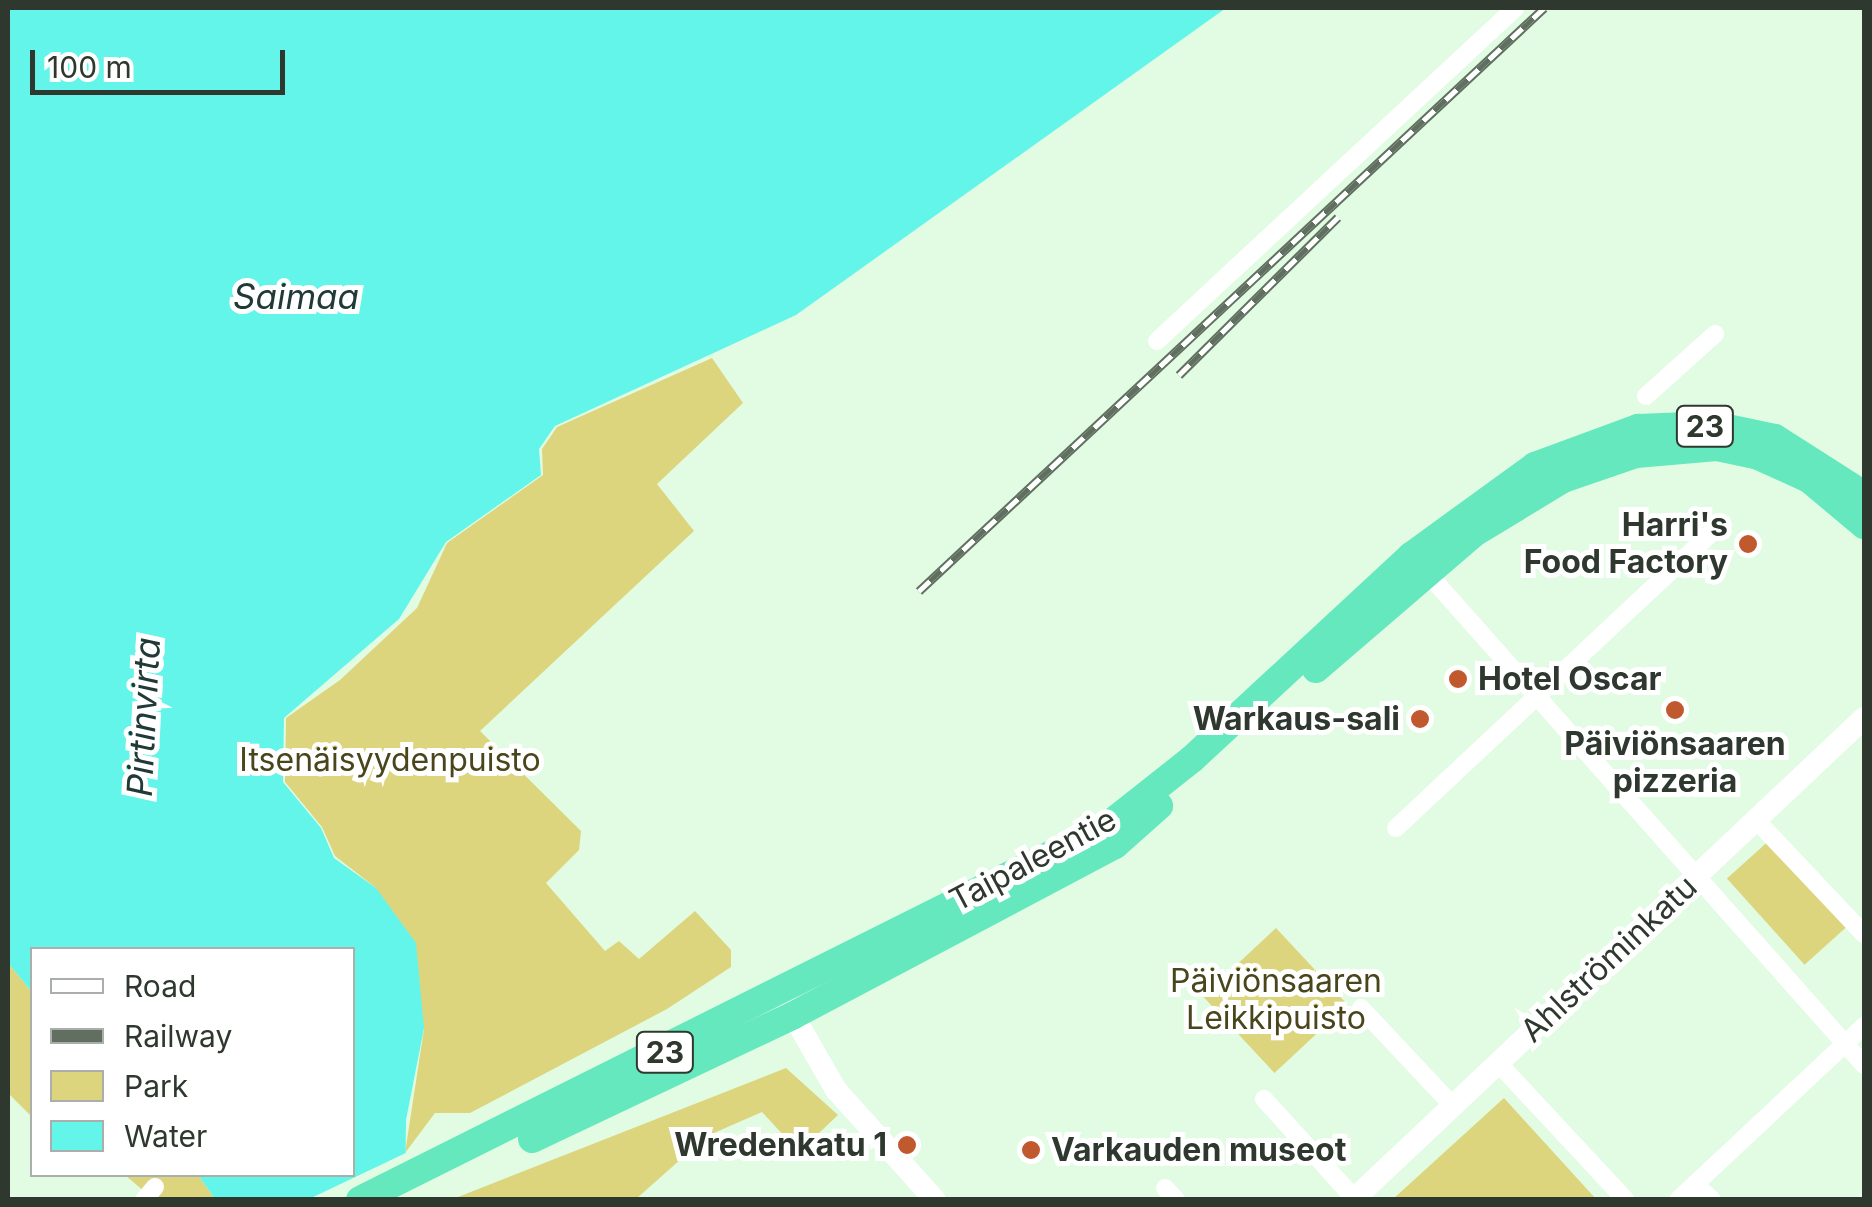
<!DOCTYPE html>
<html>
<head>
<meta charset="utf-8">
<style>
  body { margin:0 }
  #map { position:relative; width:1872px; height:1207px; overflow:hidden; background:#e1fce2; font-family:Inter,sans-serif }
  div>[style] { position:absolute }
  .green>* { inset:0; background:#dcd57e; transform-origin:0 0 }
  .water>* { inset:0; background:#64f5ea }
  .pier>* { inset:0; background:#e1fce2 }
  .minor>* { height:18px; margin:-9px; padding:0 9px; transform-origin:9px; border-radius:9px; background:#fff }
  .tertiary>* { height:22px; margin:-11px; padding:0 11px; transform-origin:11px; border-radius:11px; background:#fff }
  .trunk>* { height:28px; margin:-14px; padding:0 14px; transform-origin:14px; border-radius:14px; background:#66e8bf }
  .rail>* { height:9px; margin-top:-4.5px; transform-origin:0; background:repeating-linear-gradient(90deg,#fff 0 15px,#606f60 0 30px); box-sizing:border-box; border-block:2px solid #606f60 }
  .dots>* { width:28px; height:28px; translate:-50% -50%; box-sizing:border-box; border:5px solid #fff; border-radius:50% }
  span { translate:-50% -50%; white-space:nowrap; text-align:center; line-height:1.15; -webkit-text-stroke:10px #fff; paint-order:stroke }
  .shield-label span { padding:2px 8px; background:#fff; border:2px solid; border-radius:8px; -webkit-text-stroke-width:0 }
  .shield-label { font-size:30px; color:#2e382e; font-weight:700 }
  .poi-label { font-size:32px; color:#2e382e; font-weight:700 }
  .right { translate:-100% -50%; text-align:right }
  .left { translate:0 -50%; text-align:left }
  .park-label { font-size:32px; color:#4a461c }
  .street-label { font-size:32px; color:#2e382e }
  .water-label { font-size:35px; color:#213937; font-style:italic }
  .frame { position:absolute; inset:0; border:10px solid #2e382e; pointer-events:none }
  .legend { position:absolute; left:30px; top:947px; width:325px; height:230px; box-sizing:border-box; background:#fff; border:2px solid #abafab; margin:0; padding:12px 18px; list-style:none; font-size:30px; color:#2e382e }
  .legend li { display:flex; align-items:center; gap:20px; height:50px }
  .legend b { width:50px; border:2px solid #abafab }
  .scale { position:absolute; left:30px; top:50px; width:255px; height:45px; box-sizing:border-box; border:5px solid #2e382e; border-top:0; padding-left:12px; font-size:30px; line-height:35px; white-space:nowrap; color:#2e382e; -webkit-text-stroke:8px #fff; paint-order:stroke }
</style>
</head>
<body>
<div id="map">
  <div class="green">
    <div style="clip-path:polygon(712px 358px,743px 403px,657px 484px,694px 531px,480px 731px,581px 831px,579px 850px,546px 883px,605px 951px,619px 941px,639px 959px,695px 911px,731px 950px,731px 967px,667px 1009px,470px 1113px,435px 1113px,405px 1153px,424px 1029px,376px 888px,335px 856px,322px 827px,285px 782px,286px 718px,340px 680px,417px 608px,447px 543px,543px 475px,542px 449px,557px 427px)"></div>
    <div style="left:1773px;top:837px;width:116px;height:62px;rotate:48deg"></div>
    <div style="left:1276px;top:928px;width:105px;height:100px;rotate:47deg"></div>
    <div style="clip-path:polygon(8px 963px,32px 992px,32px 1117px,8px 1093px)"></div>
    <div style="clip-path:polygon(786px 1068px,838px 1115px,799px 1152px,762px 1112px,707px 1136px,636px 1199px,453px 1199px)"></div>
    <div style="clip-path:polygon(1504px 1098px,1596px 1199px,1393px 1199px)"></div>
    <div style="clip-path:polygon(125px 1175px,198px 1175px,215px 1199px,153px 1199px)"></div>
  </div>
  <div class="water">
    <div style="clip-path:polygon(8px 8px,1226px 8px,796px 315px,555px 426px,539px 449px,541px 475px,446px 542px,399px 619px,284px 718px,283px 782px,321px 828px,334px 858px,376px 888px,416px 943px,424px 1028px,406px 1120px,405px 1199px,215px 1199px,198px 1175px,352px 1174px,352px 950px,32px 950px,32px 992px,8px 963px)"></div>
  </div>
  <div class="pier">
    <div style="clip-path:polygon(410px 1151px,410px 1200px,309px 1199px)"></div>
  </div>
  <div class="minor">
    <div style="left:1157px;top:341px;width:489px;rotate:-42.9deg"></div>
    <div style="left:1646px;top:396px;width:93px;rotate:-41.9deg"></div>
    <div style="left:1422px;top:567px;width:666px;rotate:48.41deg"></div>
    <div style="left:1757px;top:821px;width:156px;rotate:46.6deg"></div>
    <div style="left:1396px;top:828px;width:432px;rotate:-43.1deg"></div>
    <div style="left:1361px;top:1008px;width:136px;rotate:46.8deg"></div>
    <div style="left:1499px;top:1064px;width:186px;rotate:47deg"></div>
    <div style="left:1264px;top:1099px;width:134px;rotate:47.7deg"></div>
    <div style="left:1695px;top:1184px;width:23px;rotate:43deg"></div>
    <div style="left:1165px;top:1188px;width:16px;rotate:47deg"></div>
    <div style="left:144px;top:1200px;width:17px;rotate:-50deg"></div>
    <div style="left:1678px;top:1200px;width:255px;rotate:-43.1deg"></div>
  </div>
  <div class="tertiary">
    <div style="left:781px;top:994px;width:111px;rotate:60.2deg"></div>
    <div style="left:836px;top:1090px;width:148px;rotate:48deg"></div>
    <div style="left:1353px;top:1200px;width:702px;rotate:-43.33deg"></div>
  </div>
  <div class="trunk">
    <div style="left:1316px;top:669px;width:208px;rotate:-40.7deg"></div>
    <div style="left:1474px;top:533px;width:104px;rotate:-31.2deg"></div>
    <div style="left:1563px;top:479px;width:77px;rotate:-18.9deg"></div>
    <div style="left:1636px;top:454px;width:81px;rotate:-4.9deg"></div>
    <div style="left:1717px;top:447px;width:40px;rotate:12deg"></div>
    <div style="left:1756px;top:455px;width:58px;rotate:24.4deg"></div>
    <div style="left:1809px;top:479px;width:72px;rotate:39.9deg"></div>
    <div style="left:532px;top:1139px;width:288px;rotate:-25.3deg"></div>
    <div style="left:792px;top:1016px;width:365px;rotate:-27.9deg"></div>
    <div style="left:1115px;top:845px;width:59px;rotate:-41.6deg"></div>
    <div style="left:360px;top:1200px;width:834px;rotate:-26.57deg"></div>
    <div style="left:1106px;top:827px;width:110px;rotate:-38.3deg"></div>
    <div style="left:1192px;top:759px;width:299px;rotate:-42.8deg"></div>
    <div style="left:1411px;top:556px;width:153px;rotate:-36deg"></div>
    <div style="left:1535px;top:466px;width:110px;rotate:-20.3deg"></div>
    <div style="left:1638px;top:428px;width:75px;rotate:-2.3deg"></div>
    <div style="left:1713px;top:425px;width:63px;rotate:11.8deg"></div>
    <div style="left:1775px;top:438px;width:106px;rotate:32.6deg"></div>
  </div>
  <div class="rail">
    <div style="left:1179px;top:375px;width:224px;rotate:-44.8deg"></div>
    <div style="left:919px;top:591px;width:855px;rotate:-43.01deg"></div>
  </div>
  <div class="dots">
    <div style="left:1748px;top:544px;background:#c0592d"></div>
    <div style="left:1458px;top:679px;background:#c0592d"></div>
    <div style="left:1675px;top:710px;background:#c0592d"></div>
    <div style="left:1420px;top:719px;background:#c0592d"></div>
    <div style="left:907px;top:1145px;background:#c0592d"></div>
    <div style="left:1031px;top:1150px;background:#c0592d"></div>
  </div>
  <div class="shield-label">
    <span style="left:1705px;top:426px">23</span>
    <span style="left:665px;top:1052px">23</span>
  </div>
  <div class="poi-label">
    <span class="right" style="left:1728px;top:544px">Harri's<br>Food Factory</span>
    <span class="left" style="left:1478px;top:679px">Hotel Oscar</span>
    <span class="right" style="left:1400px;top:719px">Warkaus-sali</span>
    <span style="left:1675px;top:763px">Päiviönsaaren<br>pizzeria</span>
    <span class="right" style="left:887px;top:1145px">Wredenkatu 1</span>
    <span class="left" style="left:1051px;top:1150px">Varkauden museot</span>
  </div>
  <div class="park-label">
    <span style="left:390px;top:760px">Itsenäisyydenpuisto</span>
    <span style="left:1276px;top:1000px">Päiviönsaaren<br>Leikkipuisto</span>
  </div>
  <div class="street-label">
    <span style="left:1033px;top:860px;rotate:-28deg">Taipaleentie</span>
    <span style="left:1609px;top:959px;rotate:-43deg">Ahlströminkatu</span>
  </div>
  <div class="water-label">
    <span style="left:296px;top:296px">Saimaa</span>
    <span style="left:143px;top:717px;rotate:-87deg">Pirtinvirta</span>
  </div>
  <div class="frame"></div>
  <ul class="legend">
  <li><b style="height:12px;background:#fff"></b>Road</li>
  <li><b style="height:12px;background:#606f60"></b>Railway</li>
  <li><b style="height:28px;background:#dcd57e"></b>Park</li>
  <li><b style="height:28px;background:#64f5ea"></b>Water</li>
  </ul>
  <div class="scale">100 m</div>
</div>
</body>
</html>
